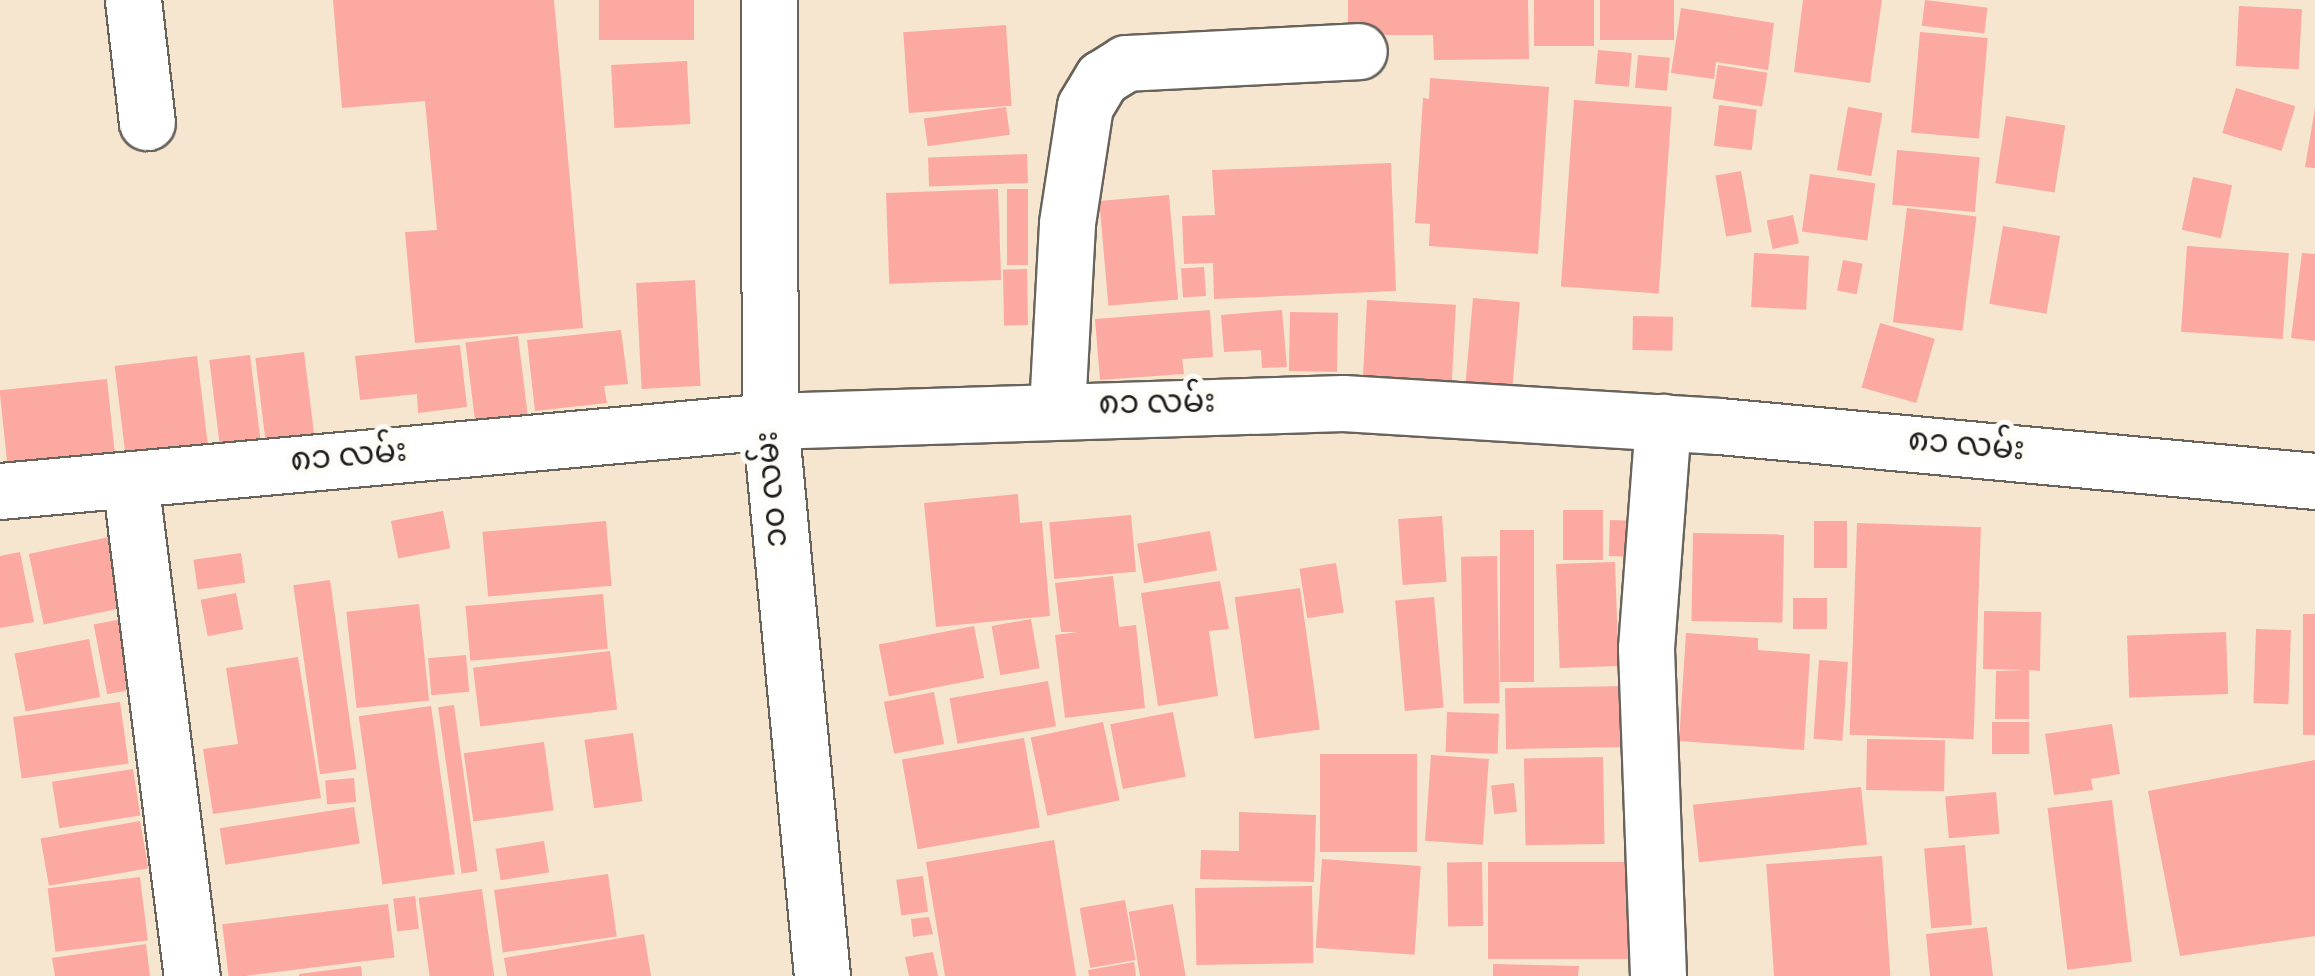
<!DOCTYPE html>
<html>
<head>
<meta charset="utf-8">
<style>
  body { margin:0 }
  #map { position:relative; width:2315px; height:976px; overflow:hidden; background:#f6e6d0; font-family:Dekko,"Noto Sans Myanmar",sans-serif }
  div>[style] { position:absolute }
  .building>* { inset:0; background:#fba9a1; transform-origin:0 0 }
  .roads { filter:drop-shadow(2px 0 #68635b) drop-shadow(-2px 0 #68635b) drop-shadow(0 2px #68635b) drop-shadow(0 -2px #68635b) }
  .minor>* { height:55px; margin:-27.5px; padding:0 27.5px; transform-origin:27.5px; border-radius:27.5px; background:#fff }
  span { translate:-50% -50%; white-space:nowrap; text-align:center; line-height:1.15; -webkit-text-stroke:10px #fdfcf7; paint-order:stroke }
  .street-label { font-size:32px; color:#1c1c1c }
</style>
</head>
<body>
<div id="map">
  <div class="building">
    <div style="clip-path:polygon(333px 0,554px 0,583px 328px,415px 343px,405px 232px,437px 230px,425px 101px,342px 108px)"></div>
    <div style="left:599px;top:0;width:95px;height:40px"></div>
    <div style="clip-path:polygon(1348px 0,1528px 0,1529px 59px,1434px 60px,1433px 35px,1348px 35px)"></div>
    <div style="left:1534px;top:0;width:60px;height:46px"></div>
    <div style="left:1600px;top:0;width:74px;height:40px"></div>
    <div style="clip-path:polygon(1803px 0,1882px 0,1870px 83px,1794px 72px)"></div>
    <div style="left:1925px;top:0;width:63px;height:26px;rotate:7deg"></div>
    <div style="left:2239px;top:6px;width:63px;height:60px;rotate:3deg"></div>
    <div style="clip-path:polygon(1681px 8px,1774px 23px,1768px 70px,1716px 62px,1714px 79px,1671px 73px)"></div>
    <div style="left:1006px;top:25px;width:81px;height:103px;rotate:86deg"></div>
    <div style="left:1920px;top:32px;width:68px;height:101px;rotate:5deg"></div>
    <div style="left:1598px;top:50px;width:34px;height:34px;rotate:5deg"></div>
    <div style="left:1638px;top:55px;width:32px;height:33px;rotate:5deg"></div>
    <div style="left:687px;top:61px;width:63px;height:76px;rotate:87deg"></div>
    <div style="left:1718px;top:65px;width:50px;height:34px;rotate:9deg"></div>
    <div style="clip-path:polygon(1430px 78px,1549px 87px,1538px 254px,1429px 246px,1430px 224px,1415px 223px,1423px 98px,1429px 99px)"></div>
    <div style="left:2236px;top:88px;width:62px;height:47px;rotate:17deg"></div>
    <div style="left:1574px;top:100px;width:98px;height:187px;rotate:4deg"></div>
    <div style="left:1719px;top:105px;width:38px;height:41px;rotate:7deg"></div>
    <div style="left:1006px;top:107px;width:28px;height:83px;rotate:82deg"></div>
    <div style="left:1848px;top:107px;width:35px;height:64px;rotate:10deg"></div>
    <div style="clip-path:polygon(2315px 108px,2315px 168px,2305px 167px)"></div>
    <div style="left:2006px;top:116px;width:60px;height:68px;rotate:9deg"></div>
    <div style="left:1897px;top:150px;width:83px;height:55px;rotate:5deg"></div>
    <div style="left:1027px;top:154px;width:29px;height:99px;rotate:88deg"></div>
    <div style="clip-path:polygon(1391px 163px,1396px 291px,1214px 299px,1213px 263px,1184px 264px,1182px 216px,1215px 215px,1212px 170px)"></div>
    <div style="left:1741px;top:171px;width:62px;height:26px;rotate:80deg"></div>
    <div style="left:1810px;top:174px;width:66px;height:58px;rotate:8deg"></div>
    <div style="left:2193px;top:177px;width:40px;height:54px;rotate:12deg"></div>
    <div style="left:998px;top:189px;width:91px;height:112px;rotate:88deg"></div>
    <div style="left:1007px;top:189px;width:21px;height:76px"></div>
    <div style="left:1169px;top:195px;width:105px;height:70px;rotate:85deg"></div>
    <div style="left:1907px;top:208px;width:70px;height:115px;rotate:7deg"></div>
    <div style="left:1793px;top:215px;width:29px;height:27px;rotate:78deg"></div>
    <div style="left:2003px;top:226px;width:58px;height:79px;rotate:10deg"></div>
    <div style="left:2187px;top:246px;width:102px;height:86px;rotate:4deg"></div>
    <div style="left:1754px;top:253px;width:55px;height:54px;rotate:3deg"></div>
    <div style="clip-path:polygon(2302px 253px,2315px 254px,2315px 341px,2291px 338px)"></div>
    <div style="left:1843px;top:260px;width:20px;height:31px;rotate:11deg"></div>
    <div style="left:1204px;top:267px;width:29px;height:23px;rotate:86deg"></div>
    <div style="left:1027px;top:269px;width:56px;height:24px;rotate:89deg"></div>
    <div style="left:695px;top:280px;width:106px;height:59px;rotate:87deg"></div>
    <div style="left:1473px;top:298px;width:47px;height:95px;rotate:5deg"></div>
    <div style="left:1367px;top:300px;width:89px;height:80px;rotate:3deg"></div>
    <div style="clip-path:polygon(1210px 310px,1213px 357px,1182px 359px,1184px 374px,1100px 380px,1095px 319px)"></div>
    <div style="clip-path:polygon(1282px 310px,1287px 367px,1262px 368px,1261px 350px,1224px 352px,1221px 315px)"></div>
    <div style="left:1290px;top:312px;width:48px;height:59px;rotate:1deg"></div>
    <div style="left:1633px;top:316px;width:40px;height:34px;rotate:1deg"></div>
    <div style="left:1880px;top:323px;width:57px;height:67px;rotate:16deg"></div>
    <div style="clip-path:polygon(621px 330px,628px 384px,604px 386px,607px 403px,535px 411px,527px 340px)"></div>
    <div style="left:518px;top:336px;width:79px;height:53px;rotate:83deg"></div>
    <div style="clip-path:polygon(460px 345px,467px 407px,418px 413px,417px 394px,360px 400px,355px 356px)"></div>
    <div style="left:304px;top:352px;width:85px;height:49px;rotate:83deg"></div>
    <div style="left:250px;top:355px;width:87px;height:41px;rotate:83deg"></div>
    <div style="left:197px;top:356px;width:96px;height:83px;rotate:83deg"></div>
    <div style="left:107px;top:379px;width:86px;height:108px;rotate:84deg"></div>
    <div style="clip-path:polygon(1018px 494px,1020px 523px,1042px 521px,1050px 616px,936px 627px,924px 503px)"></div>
    <div style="left:1563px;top:510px;width:40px;height:50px"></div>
    <div style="left:443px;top:511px;width:38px;height:53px;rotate:79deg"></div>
    <div style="left:1131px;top:515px;width:57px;height:82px;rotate:85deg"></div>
    <div style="left:1442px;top:516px;width:66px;height:44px;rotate:86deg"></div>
    <div style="left:1610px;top:520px;width:32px;height:36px;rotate:2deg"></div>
    <div style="left:606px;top:521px;width:65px;height:124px;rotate:85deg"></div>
    <div style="left:1814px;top:521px;width:33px;height:47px"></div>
    <div style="left:1857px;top:523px;width:124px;height:212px;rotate:2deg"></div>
    <div style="left:1534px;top:530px;width:152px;height:34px;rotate:90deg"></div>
    <div style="left:1210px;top:531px;width:40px;height:74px;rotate:80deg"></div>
    <div style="left:1693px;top:533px;width:91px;height:88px;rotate:1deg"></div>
    <div style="left:109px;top:537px;width:72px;height:82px;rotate:78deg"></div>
    <div style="clip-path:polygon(20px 552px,34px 622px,0 628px,0 556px)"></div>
    <div style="left:241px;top:553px;width:30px;height:48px;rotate:82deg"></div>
    <div style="left:1497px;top:556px;width:147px;height:36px;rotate:89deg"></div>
    <div style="left:1615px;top:562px;width:104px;height:59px;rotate:88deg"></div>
    <div style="left:1336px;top:563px;width:50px;height:37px;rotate:81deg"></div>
    <div style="clip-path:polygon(1113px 576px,1119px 627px,1136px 625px,1145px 708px,1065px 718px,1055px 635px,1078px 632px,1061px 632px,1055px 583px)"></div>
    <div style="left:330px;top:580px;width:191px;height:37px;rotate:82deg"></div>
    <div style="clip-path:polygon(1220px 581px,1229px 629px,1209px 631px,1218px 696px,1158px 706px,1141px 593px)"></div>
    <div style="left:1300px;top:588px;width:143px;height:66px;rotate:82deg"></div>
    <div style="left:236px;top:593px;width:37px;height:36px;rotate:79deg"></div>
    <div style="left:603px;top:594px;width:55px;height:138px;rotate:85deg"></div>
    <div style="left:1434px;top:597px;width:111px;height:39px;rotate:85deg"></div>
    <div style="left:1827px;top:598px;width:31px;height:34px;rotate:90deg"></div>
    <div style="left:419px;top:604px;width:97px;height:73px;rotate:84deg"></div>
    <div style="clip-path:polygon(1984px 611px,2041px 612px,2040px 671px,2029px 670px,2029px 719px,1995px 719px,1996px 671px,2025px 670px,1983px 669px)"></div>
    <div style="left:2303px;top:614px;width:12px;height:121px"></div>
    <div style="left:127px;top:618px;width:71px;height:34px;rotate:79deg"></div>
    <div style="left:1031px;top:619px;width:50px;height:40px;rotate:80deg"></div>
    <div style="left:974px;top:626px;width:53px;height:97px;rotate:79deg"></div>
    <div style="left:2256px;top:629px;width:35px;height:74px;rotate:2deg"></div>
    <div style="left:2226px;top:632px;width:62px;height:99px;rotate:88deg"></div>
    <div style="clip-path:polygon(1686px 633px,1758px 638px,1758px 650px,1810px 654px,1804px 750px,1679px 741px)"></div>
    <div style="left:89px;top:639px;width:59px;height:76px;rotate:79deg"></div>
    <div style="left:610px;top:651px;width:59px;height:138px;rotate:83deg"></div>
    <div style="left:466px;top:655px;width:37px;height:38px;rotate:85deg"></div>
    <div style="clip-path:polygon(298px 657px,321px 798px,213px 814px,203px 749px,238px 744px,226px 668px)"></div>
    <div style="left:1819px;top:660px;width:29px;height:79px;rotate:4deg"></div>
    <div style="left:1048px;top:681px;width:46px;height:100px;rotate:80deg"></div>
    <div style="left:1628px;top:686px;width:61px;height:123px;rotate:89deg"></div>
    <div style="left:934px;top:692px;width:53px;height:51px;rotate:79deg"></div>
    <div style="left:120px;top:702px;width:62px;height:108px;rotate:82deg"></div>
    <div style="left:454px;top:705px;width:168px;height:16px;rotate:82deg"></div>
    <div style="left:431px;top:706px;width:170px;height:73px;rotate:82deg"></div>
    <div style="left:1173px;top:712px;width:66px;height:64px;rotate:79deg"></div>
    <div style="left:1447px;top:712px;width:52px;height:40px;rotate:2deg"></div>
    <div style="left:1103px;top:722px;width:80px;height:74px;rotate:78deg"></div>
    <div style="left:1992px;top:722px;width:37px;height:32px"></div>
    <div style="clip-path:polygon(2112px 724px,2120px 774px,2091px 779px,2093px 790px,2054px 795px,2045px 734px)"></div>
    <div style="left:633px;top:733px;width:69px;height:49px;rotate:82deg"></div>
    <div style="left:1024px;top:738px;width:91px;height:124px;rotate:80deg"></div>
    <div style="left:1867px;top:739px;width:78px;height:51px;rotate:1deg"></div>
    <div style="left:544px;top:742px;width:69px;height:81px;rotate:82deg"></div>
    <div style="left:1320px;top:754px;width:97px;height:98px"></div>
    <div style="left:1431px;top:755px;width:58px;height:86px;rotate:4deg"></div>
    <div style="left:1603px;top:757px;width:87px;height:79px;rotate:89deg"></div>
    <div style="clip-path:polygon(2315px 760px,2315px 936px,2180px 956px,2148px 791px)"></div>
    <div style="left:133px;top:769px;width:47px;height:82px;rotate:81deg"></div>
    <div style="left:354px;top:778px;width:24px;height:29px;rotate:85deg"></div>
    <div style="left:1514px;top:783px;width:29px;height:23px;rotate:84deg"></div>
    <div style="left:1861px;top:787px;width:58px;height:169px;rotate:84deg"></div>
    <div style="left:1996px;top:792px;width:42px;height:51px;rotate:85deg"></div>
    <div style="left:2112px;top:800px;width:163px;height:65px;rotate:83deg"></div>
    <div style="left:354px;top:807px;width:37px;height:136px;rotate:81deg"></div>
    <div style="clip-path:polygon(1239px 812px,1316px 815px,1314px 882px,1200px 879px,1201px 850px,1239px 851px)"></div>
    <div style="left:140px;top:821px;width:48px;height:101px;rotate:80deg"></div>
    <div style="clip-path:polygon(1054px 840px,1076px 976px,945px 976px,926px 862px)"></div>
    <div style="left:544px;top:841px;width:32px;height:49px;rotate:81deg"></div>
    <div style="left:1965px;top:845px;width:80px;height:41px;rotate:85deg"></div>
    <div style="left:1882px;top:856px;width:120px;height:116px;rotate:86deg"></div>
    <div style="left:1322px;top:859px;width:99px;height:89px;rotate:4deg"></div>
    <div style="left:1482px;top:862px;width:64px;height:35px;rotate:89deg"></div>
    <div style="left:1488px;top:862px;width:144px;height:97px"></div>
    <div style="left:608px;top:874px;width:63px;height:115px;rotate:82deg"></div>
    <div style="left:923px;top:876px;width:36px;height:27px;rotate:82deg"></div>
    <div style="left:140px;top:877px;width:64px;height:93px;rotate:83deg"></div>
    <div style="left:1312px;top:886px;width:77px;height:117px;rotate:89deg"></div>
    <div style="left:482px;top:889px;width:88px;height:64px;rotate:82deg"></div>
    <div style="left:415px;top:896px;width:33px;height:22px;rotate:83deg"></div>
    <div style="left:1125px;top:900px;width:61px;height:46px;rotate:80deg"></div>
    <div style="left:388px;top:904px;width:54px;height:167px;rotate:83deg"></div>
    <div style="left:1173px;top:904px;width:73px;height:45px;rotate:80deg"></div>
    <div style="clip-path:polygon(929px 917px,933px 934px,913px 937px,911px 919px)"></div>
    <div style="clip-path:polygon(1987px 927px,1993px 976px,1930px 976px,1926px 934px)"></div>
    <div style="clip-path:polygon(644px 934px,651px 976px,507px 976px,504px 958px)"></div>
    <div style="clip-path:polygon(146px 944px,150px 976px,55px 976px,52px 958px)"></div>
    <div style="clip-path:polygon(933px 952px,938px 976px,909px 976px,905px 957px)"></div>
    <div style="clip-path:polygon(1134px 962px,1136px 976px,1089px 976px,1088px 970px)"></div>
    <div style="clip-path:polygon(1493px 964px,1579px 966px,1578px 976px,1493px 976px)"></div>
    <div style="clip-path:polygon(361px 966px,362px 976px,299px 976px,299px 974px)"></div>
  </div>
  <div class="roads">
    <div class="minor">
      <div style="left:133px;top:0;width:123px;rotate:83.5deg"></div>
      <div style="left:769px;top:0;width:421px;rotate:89.9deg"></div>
      <div style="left:770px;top:421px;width:557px;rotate:84.65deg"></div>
      <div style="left:1057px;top:409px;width:186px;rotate:-86.9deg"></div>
      <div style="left:1067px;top:223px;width:118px;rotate:-81.3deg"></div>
      <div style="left:1085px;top:106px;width:33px;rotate:-59deg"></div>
      <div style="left:1102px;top:78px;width:28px;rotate:-32deg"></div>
      <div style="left:1126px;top:63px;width:233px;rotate:-2.9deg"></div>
      <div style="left:130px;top:480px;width:500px;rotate:82.9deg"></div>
      <div style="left:0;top:491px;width:773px;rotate:-5.19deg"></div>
      <div style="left:770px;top:421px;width:573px;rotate:-1.8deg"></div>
      <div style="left:1343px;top:403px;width:377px;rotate:3.5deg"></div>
      <div style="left:1719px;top:426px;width:599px;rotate:5.27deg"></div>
      <div style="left:1658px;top:976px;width:328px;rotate:-92.1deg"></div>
      <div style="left:1646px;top:648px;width:227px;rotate:-85.7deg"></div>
    </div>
  </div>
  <div class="street-label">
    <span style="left:1157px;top:407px;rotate:-1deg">၈၁ လမ်း</span>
    <span style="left:1966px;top:449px;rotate:5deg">၈၁ လမ်း</span>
    <span style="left:349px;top:460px;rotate:-5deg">၈၁ လမ်း</span>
    <span style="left:776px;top:489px;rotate:-95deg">၁၀ လမ်း</span>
  </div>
</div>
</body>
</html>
